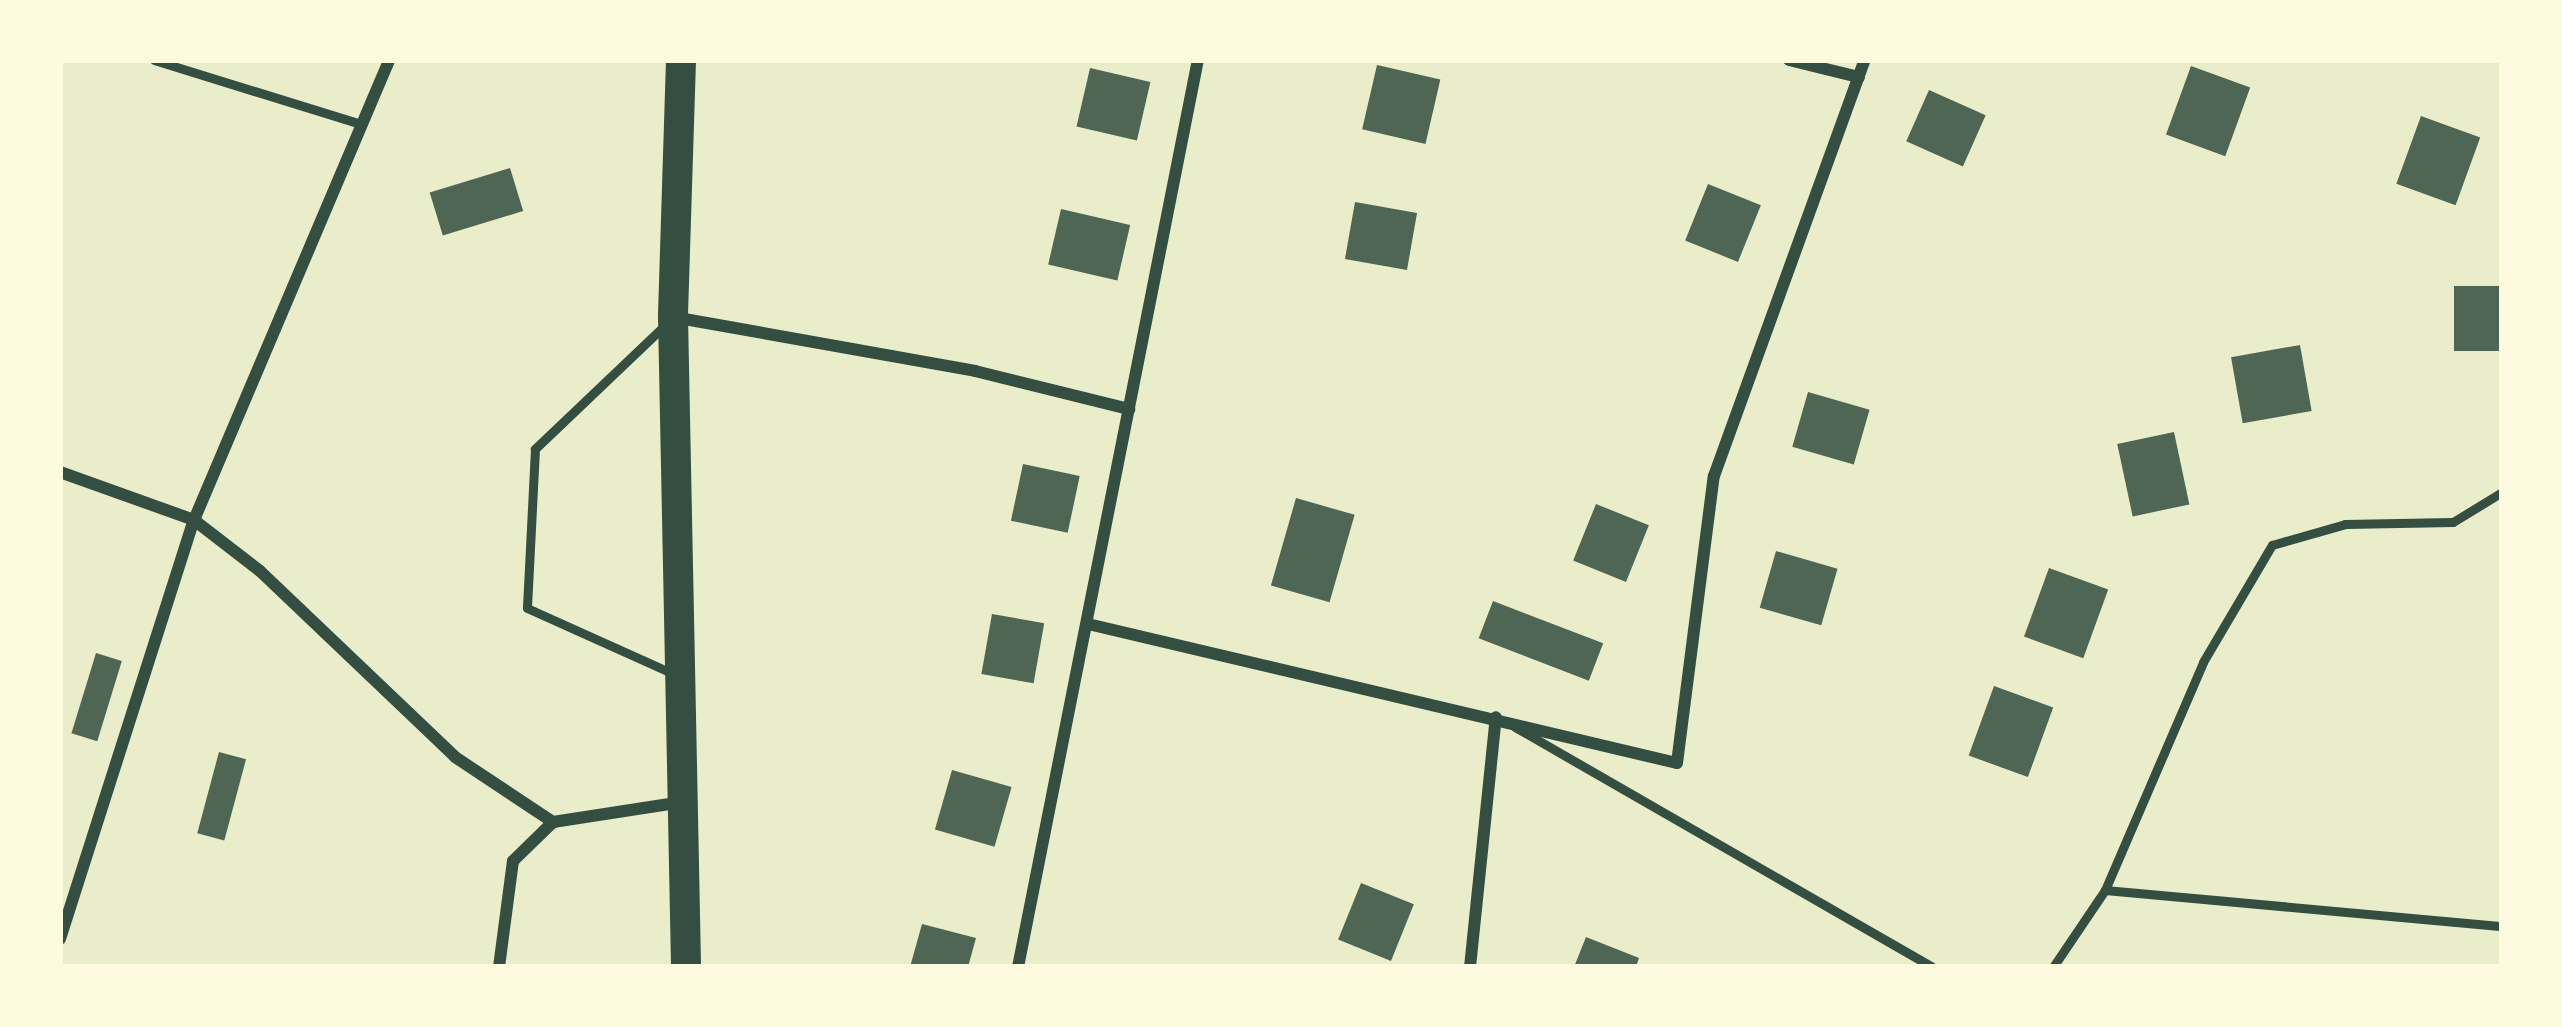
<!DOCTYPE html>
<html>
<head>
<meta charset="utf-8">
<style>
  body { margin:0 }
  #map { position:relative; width:2562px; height:1027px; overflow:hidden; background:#e9edc9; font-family:Raleway,sans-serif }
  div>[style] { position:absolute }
  .building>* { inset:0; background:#4f6655; transform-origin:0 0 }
  .service>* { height:9px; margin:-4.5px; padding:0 4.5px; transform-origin:4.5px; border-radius:4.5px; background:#344e41 }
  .minor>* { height:12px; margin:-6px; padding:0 6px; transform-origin:6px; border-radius:6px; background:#344e41 }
  .primary>* { height:30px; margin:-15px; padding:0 15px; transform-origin:15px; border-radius:15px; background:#344e41 }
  span { translate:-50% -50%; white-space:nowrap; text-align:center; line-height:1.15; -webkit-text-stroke:12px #fefae0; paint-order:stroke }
  .frame { position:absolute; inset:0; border:63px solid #fefae0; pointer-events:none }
</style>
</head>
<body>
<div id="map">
  <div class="building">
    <div style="left:1377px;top:65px;width:65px;height:66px;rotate:13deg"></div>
    <div style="left:2191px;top:66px;width:63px;height:73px;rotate:20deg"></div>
    <div style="left:1090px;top:68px;width:62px;height:60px;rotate:13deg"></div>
    <div style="left:1929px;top:90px;width:62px;height:56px;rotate:24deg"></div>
    <div style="left:2421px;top:116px;width:63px;height:72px;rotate:20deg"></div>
    <div style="left:510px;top:168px;width:45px;height:84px;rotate:73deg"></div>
    <div style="left:1708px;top:184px;width:57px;height:61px;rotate:22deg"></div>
    <div style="left:1355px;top:202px;width:63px;height:58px;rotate:10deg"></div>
    <div style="left:1061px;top:209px;width:71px;height:57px;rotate:13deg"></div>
    <div style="left:2454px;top:286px;width:48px;height:65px"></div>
    <div style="left:2300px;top:345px;width:67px;height:70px;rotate:80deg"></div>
    <div style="left:1808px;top:392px;width:64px;height:57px;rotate:16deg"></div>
    <div style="left:2174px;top:432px;width:74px;height:58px;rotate:78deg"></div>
    <div style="left:1023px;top:464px;width:58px;height:58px;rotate:12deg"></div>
    <div style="left:1296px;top:498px;width:61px;height:91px;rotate:16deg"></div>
    <div style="left:1596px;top:504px;width:57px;height:61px;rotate:22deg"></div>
    <div style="left:1776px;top:551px;width:64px;height:59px;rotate:16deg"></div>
    <div style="left:2049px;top:568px;width:63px;height:73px;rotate:20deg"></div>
    <div style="left:1493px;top:601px;width:118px;height:40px;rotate:21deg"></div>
    <div style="left:992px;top:614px;width:53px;height:61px;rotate:10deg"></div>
    <div style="left:96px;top:653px;width:27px;height:84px;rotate:17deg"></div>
    <div style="left:1994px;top:686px;width:63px;height:74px;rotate:20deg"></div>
    <div style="left:219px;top:752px;width:28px;height:84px;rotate:15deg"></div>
    <div style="left:952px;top:770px;width:62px;height:62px;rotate:16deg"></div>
    <div style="left:1361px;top:883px;width:57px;height:61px;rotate:22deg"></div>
    <div style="clip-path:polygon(922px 924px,976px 938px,968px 967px,910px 967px)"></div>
    <div style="clip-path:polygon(1586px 937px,1639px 958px,1636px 967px,1574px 967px)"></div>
  </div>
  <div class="service">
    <div style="left:154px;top:60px;width:217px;rotate:17.2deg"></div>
    <div style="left:665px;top:325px;width:180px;rotate:136.4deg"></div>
    <div style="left:535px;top:449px;width:159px;rotate:92.9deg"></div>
    <div style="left:527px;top:608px;width:161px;rotate:24.2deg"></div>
    <div style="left:1515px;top:727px;width:481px;rotate:29.9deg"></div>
    <div style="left:2105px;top:890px;width:399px;rotate:5.2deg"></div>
    <div style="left:2053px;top:967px;width:93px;rotate:-56deg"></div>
    <div style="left:2105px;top:890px;width:248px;rotate:-66.7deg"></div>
    <div style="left:2203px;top:662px;width:136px;rotate:-59.5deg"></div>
    <div style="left:2272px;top:545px;width:76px;rotate:-16deg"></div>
    <div style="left:2345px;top:524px;width:108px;rotate:-1.1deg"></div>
    <div style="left:2453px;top:522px;width:57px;rotate:-31.5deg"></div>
  </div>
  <div class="minor">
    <div style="left:1789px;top:60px;width:72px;rotate:13.7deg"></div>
    <div style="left:673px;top:317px;width:307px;rotate:10.1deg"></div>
    <div style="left:975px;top:371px;width:159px;rotate:13.9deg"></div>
    <div style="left:60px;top:472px;width:142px;rotate:19.7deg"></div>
    <div style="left:194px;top:520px;width:83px;rotate:37.7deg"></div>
    <div style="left:260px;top:571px;width:269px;rotate:43.6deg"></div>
    <div style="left:455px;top:757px;width:118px;rotate:33.6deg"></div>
    <div style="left:1088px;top:624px;width:605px;rotate:13.28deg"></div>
    <div style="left:1677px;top:763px;width:289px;rotate:-82.7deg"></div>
    <div style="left:1714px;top:476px;width:443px;rotate:-70.1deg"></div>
    <div style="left:60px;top:939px;width:440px;rotate:-72.3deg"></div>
    <div style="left:194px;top:520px;width:500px;rotate:-67deg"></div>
    <div style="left:499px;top:967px;width:107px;rotate:-82.5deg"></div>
    <div style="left:513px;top:861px;width:56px;rotate:-44.3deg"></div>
    <div style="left:553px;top:822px;width:131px;rotate:-8.8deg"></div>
    <div style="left:1018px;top:967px;width:925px;rotate:-78.78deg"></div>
    <div style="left:1470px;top:967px;width:251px;rotate:-84.1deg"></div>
  </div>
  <div class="primary">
    <div style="left:681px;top:60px;width:257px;rotate:91.8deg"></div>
    <div style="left:673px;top:317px;width:650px;rotate:88.85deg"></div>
  </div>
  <div class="frame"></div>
</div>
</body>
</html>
